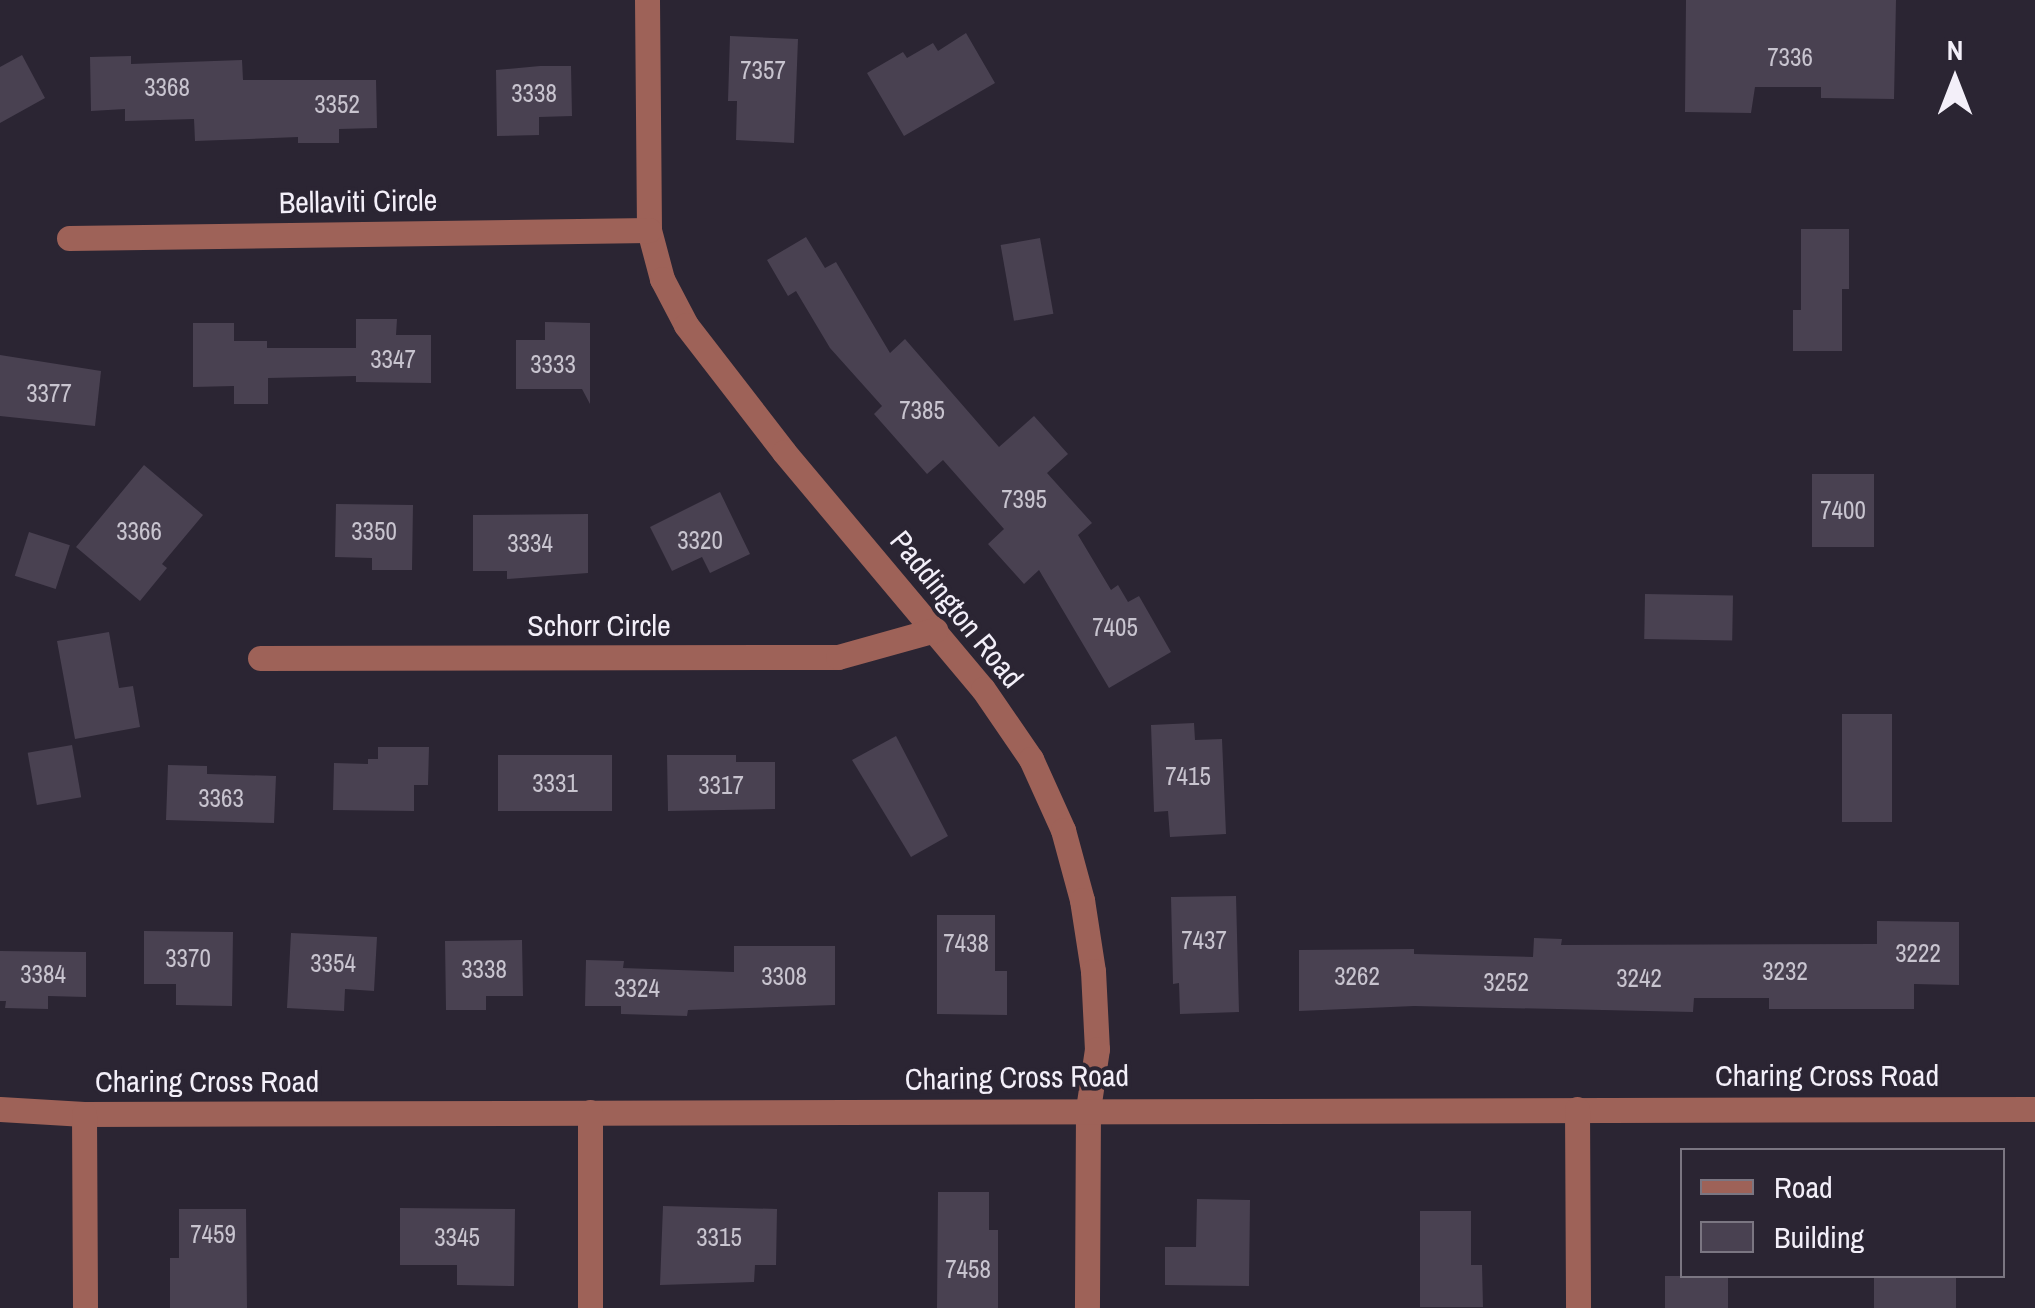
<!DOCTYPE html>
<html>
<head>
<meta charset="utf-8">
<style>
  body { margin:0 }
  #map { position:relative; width:2035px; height:1308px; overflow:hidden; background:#2b2533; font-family:"Archivo Narrow",sans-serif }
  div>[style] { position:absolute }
  .building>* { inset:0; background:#494151; transform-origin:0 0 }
  .minor>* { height:25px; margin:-12.5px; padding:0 12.5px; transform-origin:12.5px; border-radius:12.5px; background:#9e6258 }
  span { translate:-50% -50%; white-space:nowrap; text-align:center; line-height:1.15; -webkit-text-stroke:8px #2b2533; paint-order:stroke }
  .number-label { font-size:25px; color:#c8c4cf }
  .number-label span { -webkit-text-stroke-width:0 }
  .street-label { font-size:30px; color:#f3eff9 }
  .legend { position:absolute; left:1680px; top:1148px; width:325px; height:130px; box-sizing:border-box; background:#2b2533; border:2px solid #7b7682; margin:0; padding:12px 18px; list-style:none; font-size:30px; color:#f3eff9 }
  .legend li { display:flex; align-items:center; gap:20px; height:50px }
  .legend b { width:50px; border:2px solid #7b7682 }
  .north { position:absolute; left:1905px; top:30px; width:100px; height:100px; -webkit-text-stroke:8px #2b2533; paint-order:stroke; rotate:0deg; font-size:28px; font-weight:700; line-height:40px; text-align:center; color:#f3eff9 }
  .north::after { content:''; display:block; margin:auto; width:35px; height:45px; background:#f3eff9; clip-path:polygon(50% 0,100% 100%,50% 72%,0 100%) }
</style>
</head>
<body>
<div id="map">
  <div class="building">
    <div style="clip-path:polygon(1686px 0,1896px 0,1894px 99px,1821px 98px,1821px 87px,1755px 87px,1751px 113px,1685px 112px)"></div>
    <div style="clip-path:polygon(966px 33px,995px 83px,904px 136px,867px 73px,903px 52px,907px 58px,933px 43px,938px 51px)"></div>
    <div style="clip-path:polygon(730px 36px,798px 39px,794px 143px,736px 140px,737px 101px,728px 101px)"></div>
    <div style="clip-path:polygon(22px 55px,45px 98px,0 123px,0 67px)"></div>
    <div style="clip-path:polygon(131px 56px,131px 64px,242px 60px,243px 80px,376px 80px,377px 128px,339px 129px,339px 143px,298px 143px,298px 137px,195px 141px,194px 119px,125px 121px,125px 109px,91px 111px,90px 57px)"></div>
    <div style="clip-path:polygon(540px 66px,571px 66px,572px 116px,539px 117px,539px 135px,497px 136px,496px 70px)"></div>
    <div style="clip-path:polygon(1801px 229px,1849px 229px,1849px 289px,1842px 289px,1842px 351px,1793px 351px,1793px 310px,1801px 310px)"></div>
    <div style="clip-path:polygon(806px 237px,825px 268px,836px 262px,890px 353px,905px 339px,999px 447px,1034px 416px,1068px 454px,1047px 473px,1092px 523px,1078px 535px,1111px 590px,1118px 585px,1128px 602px,1139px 596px,1171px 652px,1109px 688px,1039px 570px,1024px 584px,988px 544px,1004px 529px,943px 460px,927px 474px,874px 414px,882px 406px,830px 348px,796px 291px,788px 296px,767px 260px)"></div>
    <div style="left:1040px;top:238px;width:77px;height:40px;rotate:80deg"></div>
    <div style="clip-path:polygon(356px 319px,397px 319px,396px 335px,431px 335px,431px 383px,356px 382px,356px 376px,268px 378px,268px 404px,234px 404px,234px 386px,193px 387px,193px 323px,234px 323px,234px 341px,267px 341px,267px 348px,356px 348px)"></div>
    <div style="clip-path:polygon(545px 322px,590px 323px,590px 404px,582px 389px,516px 389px,516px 340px,545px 340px)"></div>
    <div style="clip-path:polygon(0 355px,101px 371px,95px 426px,0 416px)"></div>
    <div style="clip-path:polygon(144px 465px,203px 515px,162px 564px,167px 568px,140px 601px,76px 547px)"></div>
    <div style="left:1812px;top:474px;width:62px;height:73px"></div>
    <div style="clip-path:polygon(720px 492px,750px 554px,710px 573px,702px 557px,672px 571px,650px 527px)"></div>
    <div style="clip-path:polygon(336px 504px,413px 505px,412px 570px,372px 570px,372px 558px,335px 557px)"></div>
    <div style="clip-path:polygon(588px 514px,588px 573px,507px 579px,507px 571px,473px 571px,473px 515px)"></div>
    <div style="left:29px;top:532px;width:43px;height:46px;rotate:18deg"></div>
    <div style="left:1645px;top:594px;width:88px;height:45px;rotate:1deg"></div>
    <div style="clip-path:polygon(109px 632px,119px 688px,133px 686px,140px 727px,75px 739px,57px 641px)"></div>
    <div style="left:1842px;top:714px;width:50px;height:108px"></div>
    <div style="clip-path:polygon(1194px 723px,1195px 740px,1222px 739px,1226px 834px,1170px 837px,1168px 811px,1154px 812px,1151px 725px)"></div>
    <div style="clip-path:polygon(896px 736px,948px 836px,911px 857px,852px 760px)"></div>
    <div style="left:72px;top:745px;width:53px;height:45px;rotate:80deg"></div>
    <div style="clip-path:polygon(378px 747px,429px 747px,428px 785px,414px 785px,414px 811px,333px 810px,334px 763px,368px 764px,368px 759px,378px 759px)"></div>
    <div style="left:498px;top:755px;width:114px;height:56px"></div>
    <div style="clip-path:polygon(667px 755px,736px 755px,736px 762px,775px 762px,775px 809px,668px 811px)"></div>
    <div style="clip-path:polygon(168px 765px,207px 766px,207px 774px,276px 776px,274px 823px,166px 820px)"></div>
    <div style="clip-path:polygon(1236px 896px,1239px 1012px,1180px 1014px,1179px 983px,1173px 984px,1171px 897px)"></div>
    <div style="clip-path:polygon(937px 915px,995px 915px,995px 971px,1007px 971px,1007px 1015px,937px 1014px)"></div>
    <div style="clip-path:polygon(1877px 921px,1959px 922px,1959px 985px,1914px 984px,1914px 1009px,1769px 1009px,1769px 998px,1694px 998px,1693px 1012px,1414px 1006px,1299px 1011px,1299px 950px,1414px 949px,1414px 954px,1533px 957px,1534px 938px,1562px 939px,1561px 945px,1877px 944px)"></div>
    <div style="clip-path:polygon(144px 931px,233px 932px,232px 1006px,176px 1005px,176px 984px,144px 984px)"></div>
    <div style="clip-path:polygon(291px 933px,377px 937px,374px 991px,345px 989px,344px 1011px,287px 1008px)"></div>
    <div style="clip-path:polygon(522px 940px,523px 996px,486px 996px,486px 1010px,446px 1010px,445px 941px)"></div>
    <div style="clip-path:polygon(734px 946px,835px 946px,835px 1005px,688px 1010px,687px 1016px,621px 1014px,621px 1006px,585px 1006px,586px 960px,624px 961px,623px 968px,734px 972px)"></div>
    <div style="clip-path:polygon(0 951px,86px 952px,86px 997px,48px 996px,48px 1009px,5px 1008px,6px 1001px,0 1001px)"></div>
    <div style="clip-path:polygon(938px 1192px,989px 1192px,989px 1230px,998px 1230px,998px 1308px,937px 1308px)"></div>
    <div style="clip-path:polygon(1197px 1199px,1250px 1200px,1249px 1286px,1165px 1285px,1165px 1247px,1196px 1247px)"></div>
    <div style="clip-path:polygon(663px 1206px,777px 1209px,776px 1265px,755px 1265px,754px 1282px,660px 1285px)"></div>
    <div style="clip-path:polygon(400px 1208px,515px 1209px,514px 1286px,457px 1285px,457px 1265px,400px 1265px)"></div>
    <div style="clip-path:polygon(179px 1209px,246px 1209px,247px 1308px,170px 1308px,170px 1258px,179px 1258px)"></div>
    <div style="clip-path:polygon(1420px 1211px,1471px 1211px,1471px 1265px,1482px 1265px,1483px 1307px,1420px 1307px)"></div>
    <div style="left:1665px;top:1276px;width:63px;height:32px"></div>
    <div style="left:1874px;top:1276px;width:82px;height:32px"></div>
  </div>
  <div class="minor">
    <div style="left:647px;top:0;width:230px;rotate:89.5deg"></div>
    <div style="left:649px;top:230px;width:51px;rotate:75.1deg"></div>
    <div style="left:662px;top:279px;width:52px;rotate:62.4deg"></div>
    <div style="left:686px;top:325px;width:160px;rotate:52.3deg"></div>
    <div style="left:784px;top:452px;width:309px;rotate:50deg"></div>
    <div style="left:983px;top:689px;width:85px;rotate:55.6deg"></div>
    <div style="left:1031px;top:759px;width:78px;rotate:65.7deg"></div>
    <div style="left:1063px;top:830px;width:73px;rotate:74.8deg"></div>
    <div style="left:1082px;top:900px;width:72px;rotate:81.2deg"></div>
    <div style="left:1093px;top:971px;width:78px;rotate:87.1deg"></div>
    <div style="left:1097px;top:1049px;width:61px;rotate:98.5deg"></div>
    <div style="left:1088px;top:1109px;width:199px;rotate:90.3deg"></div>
    <div style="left:69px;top:238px;width:580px;rotate:-0.79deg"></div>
    <div style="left:260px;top:658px;width:578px;rotate:-0.1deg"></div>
    <div style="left:838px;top:657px;width:101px;rotate:-15.6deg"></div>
    <div style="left:0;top:1109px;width:84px;rotate:3.4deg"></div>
    <div style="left:84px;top:1114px;width:1951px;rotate:-0.15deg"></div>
    <div style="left:1577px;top:1109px;width:199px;rotate:89.7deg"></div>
    <div style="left:84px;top:1114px;width:194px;rotate:89.7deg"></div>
    <div style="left:590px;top:1308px;width:196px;rotate:-90deg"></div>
  </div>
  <div class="number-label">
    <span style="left:1790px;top:57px">7336</span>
    <span style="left:763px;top:70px">7357</span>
    <span style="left:167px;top:87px">3368</span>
    <span style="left:534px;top:93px">3338</span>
    <span style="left:337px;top:104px">3352</span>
    <span style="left:393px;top:359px">3347</span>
    <span style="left:553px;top:364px">3333</span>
    <span style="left:49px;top:393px">3377</span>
    <span style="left:922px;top:410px">7385</span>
    <span style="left:1024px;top:499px">7395</span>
    <span style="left:1843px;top:510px">7400</span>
    <span style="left:139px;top:531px">3366</span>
    <span style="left:374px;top:531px">3350</span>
    <span style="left:700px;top:540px">3320</span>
    <span style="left:530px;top:543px">3334</span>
    <span style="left:1115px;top:627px">7405</span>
    <span style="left:1188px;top:776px">7415</span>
    <span style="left:555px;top:783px">3331</span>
    <span style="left:721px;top:785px">3317</span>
    <span style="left:221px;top:798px">3363</span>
    <span style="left:1204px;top:940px">7437</span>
    <span style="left:966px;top:943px">7438</span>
    <span style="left:1918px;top:953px">3222</span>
    <span style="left:188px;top:958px">3370</span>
    <span style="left:333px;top:963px">3354</span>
    <span style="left:484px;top:969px">3338</span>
    <span style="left:1785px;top:971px">3232</span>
    <span style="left:43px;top:974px">3384</span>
    <span style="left:784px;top:976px">3308</span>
    <span style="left:1357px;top:976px">3262</span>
    <span style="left:1639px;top:978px">3242</span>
    <span style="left:1506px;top:982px">3252</span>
    <span style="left:637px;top:988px">3324</span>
    <span style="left:213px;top:1234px">7459</span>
    <span style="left:457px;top:1237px">3345</span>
    <span style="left:719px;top:1237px">3315</span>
    <span style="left:968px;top:1269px">7458</span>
  </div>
  <div class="street-label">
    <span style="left:358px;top:201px;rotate:-1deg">Bellaviti Circle</span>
    <span style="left:957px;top:609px;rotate:51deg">Paddington Road</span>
    <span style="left:599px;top:625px">Schorr Circle</span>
    <span style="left:1827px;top:1075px">Charing Cross Road</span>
    <span style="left:1017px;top:1077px;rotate:-1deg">Charing Cross Road</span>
    <span style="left:207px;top:1081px">Charing Cross Road</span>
  </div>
  <ul class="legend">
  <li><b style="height:12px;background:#9e6258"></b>Road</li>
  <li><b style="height:28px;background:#494151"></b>Building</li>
  </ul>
  <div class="north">N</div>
</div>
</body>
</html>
